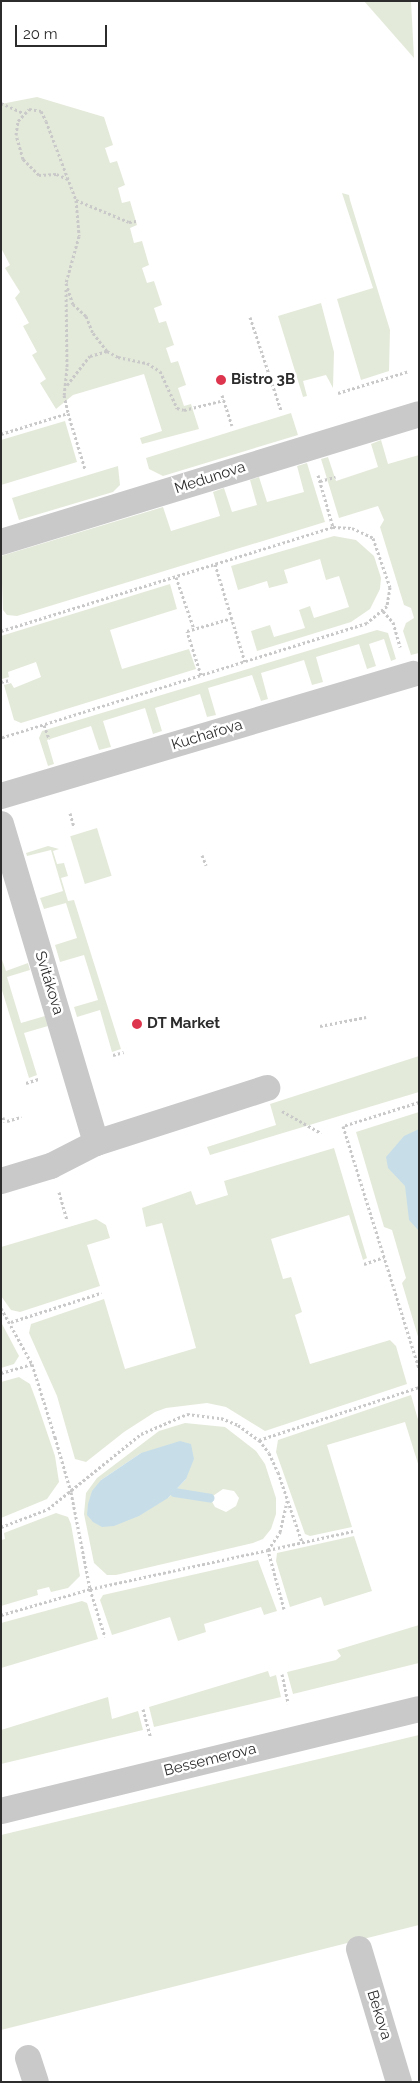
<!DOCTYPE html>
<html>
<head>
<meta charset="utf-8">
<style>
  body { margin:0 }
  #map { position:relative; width:420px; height:2083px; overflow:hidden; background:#fff; font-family:Raleway,sans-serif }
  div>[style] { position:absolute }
  .green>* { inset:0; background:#e4eada; transform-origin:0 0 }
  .water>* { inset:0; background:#c7dee9 }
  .stream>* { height:9px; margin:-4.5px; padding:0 4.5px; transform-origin:4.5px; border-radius:4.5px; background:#c7dee9 }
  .path>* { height:3px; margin-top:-1.5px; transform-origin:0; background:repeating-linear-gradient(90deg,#c9c9c9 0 2.5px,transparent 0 5px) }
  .minor>* { height:26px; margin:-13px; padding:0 13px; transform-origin:13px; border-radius:13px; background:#c9c9c9 }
  .dots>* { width:14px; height:14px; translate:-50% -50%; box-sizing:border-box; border:2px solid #fff; border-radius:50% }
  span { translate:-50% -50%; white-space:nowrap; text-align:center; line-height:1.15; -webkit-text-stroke:5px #fff; paint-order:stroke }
  .poi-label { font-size:15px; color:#2c2c2c; font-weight:700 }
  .left { translate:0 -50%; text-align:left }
  .street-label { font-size:15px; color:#2c2c2c }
  .frame { position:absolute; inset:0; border:2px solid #2c2c2c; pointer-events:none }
  .scale { position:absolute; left:15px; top:25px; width:92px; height:22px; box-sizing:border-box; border:2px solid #2c2c2c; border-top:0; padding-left:6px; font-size:15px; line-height:18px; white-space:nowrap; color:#2c2c2c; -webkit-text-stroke:4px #fff; paint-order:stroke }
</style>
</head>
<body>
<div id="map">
  <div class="green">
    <div style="clip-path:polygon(364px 1px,411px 1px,414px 58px)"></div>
    <div style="clip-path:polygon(37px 97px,104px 117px,113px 145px,105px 148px,110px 163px,117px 161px,125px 185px,118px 188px,122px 203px,130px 201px,137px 225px,130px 228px,134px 243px,142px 241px,149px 265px,142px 268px,147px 283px,154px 281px,162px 305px,154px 308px,159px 323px,166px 321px,174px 345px,166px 348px,171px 363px,178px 361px,186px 385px,178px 388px,184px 406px,191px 404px,199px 429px,142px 444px,140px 438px,162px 431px,144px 374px,73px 395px,56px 409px,40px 383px,46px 379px,32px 355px,37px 352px,23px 326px,29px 323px,15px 298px,20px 292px,5px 268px,10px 265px,1px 248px,1px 104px)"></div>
    <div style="clip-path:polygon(342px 193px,349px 195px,350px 200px,390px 330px,389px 371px,361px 380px,337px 299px,373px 288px)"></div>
    <div style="clip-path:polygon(321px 303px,334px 352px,333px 388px,326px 375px,303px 381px,307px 396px,303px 397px,278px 316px)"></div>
    <div style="clip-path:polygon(291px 413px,298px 435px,163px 476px,149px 469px,146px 458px)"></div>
    <div style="clip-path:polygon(65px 421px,77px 462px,1px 485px,1px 440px)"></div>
    <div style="clip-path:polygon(381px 440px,388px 464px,419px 455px,419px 653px,411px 655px,403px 631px,406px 623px,414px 618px,411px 608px,404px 605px,380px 527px,384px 520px,378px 506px,339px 518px,321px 459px,328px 457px,336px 481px,378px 467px,371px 444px)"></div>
    <div style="clip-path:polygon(307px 463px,325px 522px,17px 616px,7px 615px,3px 610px,1px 556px,163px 507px,171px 531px,220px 516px,213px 492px,224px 488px,232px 512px,257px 505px,250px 480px,259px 477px,267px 502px,304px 492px,297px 466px)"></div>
    <div style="clip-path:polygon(118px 466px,120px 485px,113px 492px,19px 520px,12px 498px)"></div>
    <div style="clip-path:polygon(334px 536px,356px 540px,374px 556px,381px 578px,380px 589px,370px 609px,351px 622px,257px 651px,251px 631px,270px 625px,274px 637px,305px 628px,299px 610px,310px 606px,314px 618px,349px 607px,339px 576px,326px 580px,320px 559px,284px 570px,288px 583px,269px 588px,267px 581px,238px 590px,231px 566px)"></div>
    <div style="clip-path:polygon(170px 584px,177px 609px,110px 630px,122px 669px,189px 649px,196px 669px,21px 723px,14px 720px,4px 685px,11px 683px,14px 688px,41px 677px,36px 662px,8px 672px,9px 677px,2px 679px,1px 636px)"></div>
    <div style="clip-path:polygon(377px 630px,388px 633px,396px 659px,391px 661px,384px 639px,369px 644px,376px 666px,367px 669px,359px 644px,316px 657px,323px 682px,312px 685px,304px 660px,261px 673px,268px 699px,261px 701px,252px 675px,208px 688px,216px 715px,207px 717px,200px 694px,155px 708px,162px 731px,153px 734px,145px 708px,103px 721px,111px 747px,99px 750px,91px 726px,47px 740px,54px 764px,48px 766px,39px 738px,42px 731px)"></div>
    <div style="left:97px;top:828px;width:50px;height:28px;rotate:73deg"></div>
    <div style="clip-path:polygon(48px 846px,59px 849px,53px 851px,57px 864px,64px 863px,68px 876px,61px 878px,68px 901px,74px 900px,121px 1049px,112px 1052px,100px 1010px,77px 1017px,74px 1007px,98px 1000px,84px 955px,60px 962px,55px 945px,77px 938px,66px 903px,44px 909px,40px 898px,63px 891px,51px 850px,27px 856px,26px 853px)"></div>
    <div style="clip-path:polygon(1px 957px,6px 971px,28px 963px,30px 970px,7px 977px,21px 1023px,45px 1016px,48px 1026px,24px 1033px,37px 1075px,29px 1078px,1px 987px)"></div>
    <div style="clip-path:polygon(419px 1056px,419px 1092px,210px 1155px,207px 1147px,276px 1125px,270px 1104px)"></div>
    <div style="clip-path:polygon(419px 1112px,419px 1340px,402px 1283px,406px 1278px,392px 1230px,384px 1227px,356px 1132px)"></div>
    <div style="clip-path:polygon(334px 1148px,367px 1258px,363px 1260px,349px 1215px,271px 1239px,283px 1279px,291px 1277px,302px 1312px,295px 1315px,310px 1364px,390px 1340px,396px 1346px,407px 1384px,265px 1431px,226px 1407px,207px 1403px,166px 1408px,155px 1412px,124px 1432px,86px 1462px,75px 1459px,57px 1396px,29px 1333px,31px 1324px,104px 1299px,125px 1369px,196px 1348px,162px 1223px,146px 1227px,142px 1208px,191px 1191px,196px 1205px,228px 1195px,224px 1181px)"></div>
    <div style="clip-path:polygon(96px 1219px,106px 1225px,110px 1238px,87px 1245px,100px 1286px,20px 1312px,11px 1310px,1px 1296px,1px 1247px)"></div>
    <div style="clip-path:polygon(1px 1322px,19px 1356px,14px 1364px,1px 1368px)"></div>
    <div style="clip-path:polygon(19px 1377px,30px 1384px,36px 1400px,55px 1456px,59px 1482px,47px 1499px,1px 1518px,1px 1382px)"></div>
    <div style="clip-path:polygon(411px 1395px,419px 1423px,419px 1467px,405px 1422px,327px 1445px,352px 1527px,310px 1536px,305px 1534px,276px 1452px,278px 1440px)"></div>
    <div style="clip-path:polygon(evenodd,185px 1423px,225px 1427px,256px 1451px,265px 1464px,276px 1498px,276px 1514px,271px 1529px,263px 1539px,253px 1543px,116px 1575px,107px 1575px,94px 1563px,84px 1514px,86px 1493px,97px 1478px,159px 1431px,185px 1423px,141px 1453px,186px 1479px,168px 1498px,101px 1480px,141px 1453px,185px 1423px,223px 1489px,234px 1491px,239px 1498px,236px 1506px,226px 1512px,215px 1507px,210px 1498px,223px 1489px)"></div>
    <div style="clip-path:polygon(56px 1513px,68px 1517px,71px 1524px,80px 1576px,68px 1588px,51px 1592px,49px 1587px,37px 1590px,38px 1595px,1px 1606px,1px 1540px,5px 1539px,4px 1533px)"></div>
    <div style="clip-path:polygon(354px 1536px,372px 1591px,324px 1606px,321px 1597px,290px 1607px,276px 1561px,277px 1553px)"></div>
    <div style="clip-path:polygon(258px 1560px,277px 1611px,264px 1615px,261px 1607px,204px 1624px,206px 1632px,178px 1641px,170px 1617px,112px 1635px,100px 1600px,103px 1595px)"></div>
    <div style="clip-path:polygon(82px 1601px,87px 1603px,98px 1639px,1px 1668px,1px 1623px)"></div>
    <div style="clip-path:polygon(419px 1625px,419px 1663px,293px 1694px,287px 1672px,336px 1660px,341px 1656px,337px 1650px)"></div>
    <div style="clip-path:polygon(268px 1671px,270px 1677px,276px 1675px,281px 1697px,154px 1727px,149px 1707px)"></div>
    <div style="clip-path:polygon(108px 1697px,112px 1719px,138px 1711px,143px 1730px,1px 1764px,1px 1730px)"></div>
    <div style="clip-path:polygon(419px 1735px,419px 1925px,1px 2030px,1px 1835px)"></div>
  </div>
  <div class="water">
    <div style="clip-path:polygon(419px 1129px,419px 1231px,409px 1220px,405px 1186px,388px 1168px,386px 1157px,404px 1136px)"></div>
    <div style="clip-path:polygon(180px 1441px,191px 1444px,194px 1459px,186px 1479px,168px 1498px,139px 1516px,114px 1526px,102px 1527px,93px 1522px,87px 1515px,88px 1504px,92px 1491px,101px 1480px,141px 1453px)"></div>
  </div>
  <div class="stream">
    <div style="left:174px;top:1492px;width:36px;rotate:9deg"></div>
  </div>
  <div class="path">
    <div style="left:1px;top:103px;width:24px;rotate:24deg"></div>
    <div style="left:68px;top:179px;width:13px;rotate:-157deg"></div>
    <div style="left:56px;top:174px;width:17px;rotate:177deg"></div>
    <div style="left:39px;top:175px;width:23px;rotate:-135deg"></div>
    <div style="left:23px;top:159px;width:25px;rotate:-106deg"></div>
    <div style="left:16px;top:135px;width:14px;rotate:-82deg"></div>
    <div style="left:18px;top:121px;width:16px;rotate:-47deg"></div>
    <div style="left:29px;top:109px;width:12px;rotate:9deg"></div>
    <div style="left:41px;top:111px;width:11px;rotate:63deg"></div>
    <div style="left:46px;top:121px;width:85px;rotate:69.2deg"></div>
    <div style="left:76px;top:200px;width:36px;rotate:85deg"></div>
    <div style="left:79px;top:236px;width:49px;rotate:105.5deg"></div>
    <div style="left:66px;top:283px;width:22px;rotate:72deg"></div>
    <div style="left:73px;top:304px;width:18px;rotate:43deg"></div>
    <div style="left:86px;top:316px;width:18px;rotate:68deg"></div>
    <div style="left:93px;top:333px;width:23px;rotate:52deg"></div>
    <div style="left:107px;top:351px;width:13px;rotate:29deg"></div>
    <div style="left:118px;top:357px;width:30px;rotate:12deg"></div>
    <div style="left:147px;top:363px;width:15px;rotate:32deg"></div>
    <div style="left:160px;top:371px;width:41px;rotate:65.3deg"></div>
    <div style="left:177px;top:408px;width:7px;rotate:16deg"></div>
    <div style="left:184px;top:410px;width:41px;rotate:-14deg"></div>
    <div style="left:76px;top:200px;width:57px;rotate:22.5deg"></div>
    <div style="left:129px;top:222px;width:7px;rotate:-8deg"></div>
    <div style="left:66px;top:289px;width:79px;rotate:89.3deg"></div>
    <div style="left:67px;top:368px;width:27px;rotate:96deg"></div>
    <div style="left:64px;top:395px;width:18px;rotate:77deg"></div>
    <div style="left:250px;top:317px;width:98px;rotate:71.6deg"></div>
    <div style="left:67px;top:385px;width:37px;rotate:-52deg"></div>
    <div style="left:90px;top:356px;width:18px;rotate:-16deg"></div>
    <div style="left:338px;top:393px;width:74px;rotate:-17.2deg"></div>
    <div style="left:222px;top:395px;width:32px;rotate:72deg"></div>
    <div style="left:1px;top:434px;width:70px;rotate:-17.4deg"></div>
    <div style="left:68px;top:413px;width:59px;rotate:73.1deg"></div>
    <div style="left:318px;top:475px;width:54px;rotate:73.9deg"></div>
    <div style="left:320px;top:481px;width:16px;rotate:-15deg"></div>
    <div style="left:215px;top:564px;width:102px;rotate:73deg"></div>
    <div style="left:176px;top:577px;width:55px;rotate:70.9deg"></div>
    <div style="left:383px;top:611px;width:15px;rotate:48deg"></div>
    <div style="left:393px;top:622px;width:26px;rotate:74deg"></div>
    <div style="left:1px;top:631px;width:348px;rotate:-17.4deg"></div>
    <div style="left:333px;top:527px;width:19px;rotate:3deg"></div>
    <div style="left:352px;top:528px;width:23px;rotate:25deg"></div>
    <div style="left:373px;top:538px;width:52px;rotate:70.9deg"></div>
    <div style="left:390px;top:587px;width:19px;rotate:99deg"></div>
    <div style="left:387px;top:606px;width:26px;rotate:140deg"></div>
    <div style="left:367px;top:623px;width:384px;rotate:162.6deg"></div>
    <div style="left:201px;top:675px;width:46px;rotate:-107.7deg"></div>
    <div style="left:187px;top:631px;width:47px;rotate:-16.1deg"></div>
    <div style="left:1px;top:682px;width:9px;rotate:-13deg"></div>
    <div style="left:44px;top:725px;width:15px;rotate:70deg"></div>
    <div style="left:70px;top:813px;width:15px;rotate:74deg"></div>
    <div style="left:202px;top:855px;width:11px;rotate:68deg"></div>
    <div style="left:320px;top:1026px;width:47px;rotate:-11.1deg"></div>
    <div style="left:113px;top:1055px;width:11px;rotate:-15deg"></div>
    <div style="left:26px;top:1083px;width:13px;rotate:-18deg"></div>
    <div style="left:419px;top:1102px;width:80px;rotate:162.5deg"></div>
    <div style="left:343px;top:1126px;width:255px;rotate:72.6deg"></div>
    <div style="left:282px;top:1111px;width:45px;rotate:29.4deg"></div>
    <div style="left:3px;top:1117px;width:5px;rotate:79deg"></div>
    <div style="left:7px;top:1121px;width:15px;rotate:-16deg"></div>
    <div style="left:59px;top:1192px;width:29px;rotate:74deg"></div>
    <div style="left:364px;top:1264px;width:21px;rotate:-19deg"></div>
    <div style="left:1px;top:1308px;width:64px;rotate:61deg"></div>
    <div style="left:32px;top:1364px;width:77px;rotate:72.5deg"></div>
    <div style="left:55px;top:1437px;width:57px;rotate:73.8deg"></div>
    <div style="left:71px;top:1492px;width:99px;rotate:78.9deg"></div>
    <div style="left:90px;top:1589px;width:50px;rotate:72.6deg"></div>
    <div style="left:11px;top:1322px;width:95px;rotate:-17.9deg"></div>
    <div style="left:1px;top:1373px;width:32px;rotate:-16deg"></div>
    <div style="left:259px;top:1440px;width:169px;rotate:-18.3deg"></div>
    <div style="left:1px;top:1527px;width:50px;rotate:-21deg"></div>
    <div style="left:48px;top:1509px;width:119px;rotate:-38.9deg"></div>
    <div style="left:141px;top:1434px;width:50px;rotate:-23.5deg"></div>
    <div style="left:187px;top:1414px;width:34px;rotate:7deg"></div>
    <div style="left:221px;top:1418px;width:18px;rotate:22deg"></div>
    <div style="left:238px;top:1425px;width:26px;rotate:36deg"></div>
    <div style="left:259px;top:1440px;width:16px;rotate:52deg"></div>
    <div style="left:269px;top:1453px;width:21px;rotate:65deg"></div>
    <div style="left:278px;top:1472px;width:74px;rotate:71.1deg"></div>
    <div style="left:284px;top:1609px;width:61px;rotate:-105.2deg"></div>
    <div style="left:268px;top:1550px;width:87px;rotate:-12.6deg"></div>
    <div style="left:1px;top:1615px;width:93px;rotate:-16.3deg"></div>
    <div style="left:90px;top:1589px;width:182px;rotate:-12.4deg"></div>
    <div style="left:268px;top:1550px;width:22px;rotate:-56deg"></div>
    <div style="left:280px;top:1532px;width:32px;rotate:-77deg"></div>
    <div style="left:282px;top:1674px;width:30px;rotate:78deg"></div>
    <div style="left:143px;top:1709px;width:28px;rotate:75deg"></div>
  </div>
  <div class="minor">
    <div style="left:1px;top:542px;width:437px;rotate:-17deg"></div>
    <div style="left:1px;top:796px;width:430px;rotate:-16.5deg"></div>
    <div style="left:1px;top:824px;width:333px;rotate:73.4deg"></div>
    <div style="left:1px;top:1181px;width:52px;rotate:-16.7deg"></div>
    <div style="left:51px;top:1166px;width:51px;rotate:-27.1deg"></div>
    <div style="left:96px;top:1143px;width:180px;rotate:-17.8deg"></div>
    <div style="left:1px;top:1811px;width:430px;rotate:-13.7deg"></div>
    <div style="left:359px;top:1949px;width:139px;rotate:73.3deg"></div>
    <div style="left:28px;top:2058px;width:25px;rotate:72deg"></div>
  </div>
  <div class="dots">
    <div style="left:221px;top:380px;background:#dd354d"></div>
    <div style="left:137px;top:1024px;background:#dd354d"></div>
  </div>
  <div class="poi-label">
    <span class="left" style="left:231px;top:380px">Bistro 3B</span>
    <span class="left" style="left:147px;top:1024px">DT Market</span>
  </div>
  <div class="street-label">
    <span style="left:210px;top:478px;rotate:-18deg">Medunova</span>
    <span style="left:207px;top:735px;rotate:-17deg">Kuchařova</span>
    <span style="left:49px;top:983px;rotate:73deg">Svitákova</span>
    <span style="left:210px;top:1760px;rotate:-14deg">Bessemerova</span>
    <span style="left:379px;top:2015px;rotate:73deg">Bekova</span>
  </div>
  <div class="frame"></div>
  <div class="scale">20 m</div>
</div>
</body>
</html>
